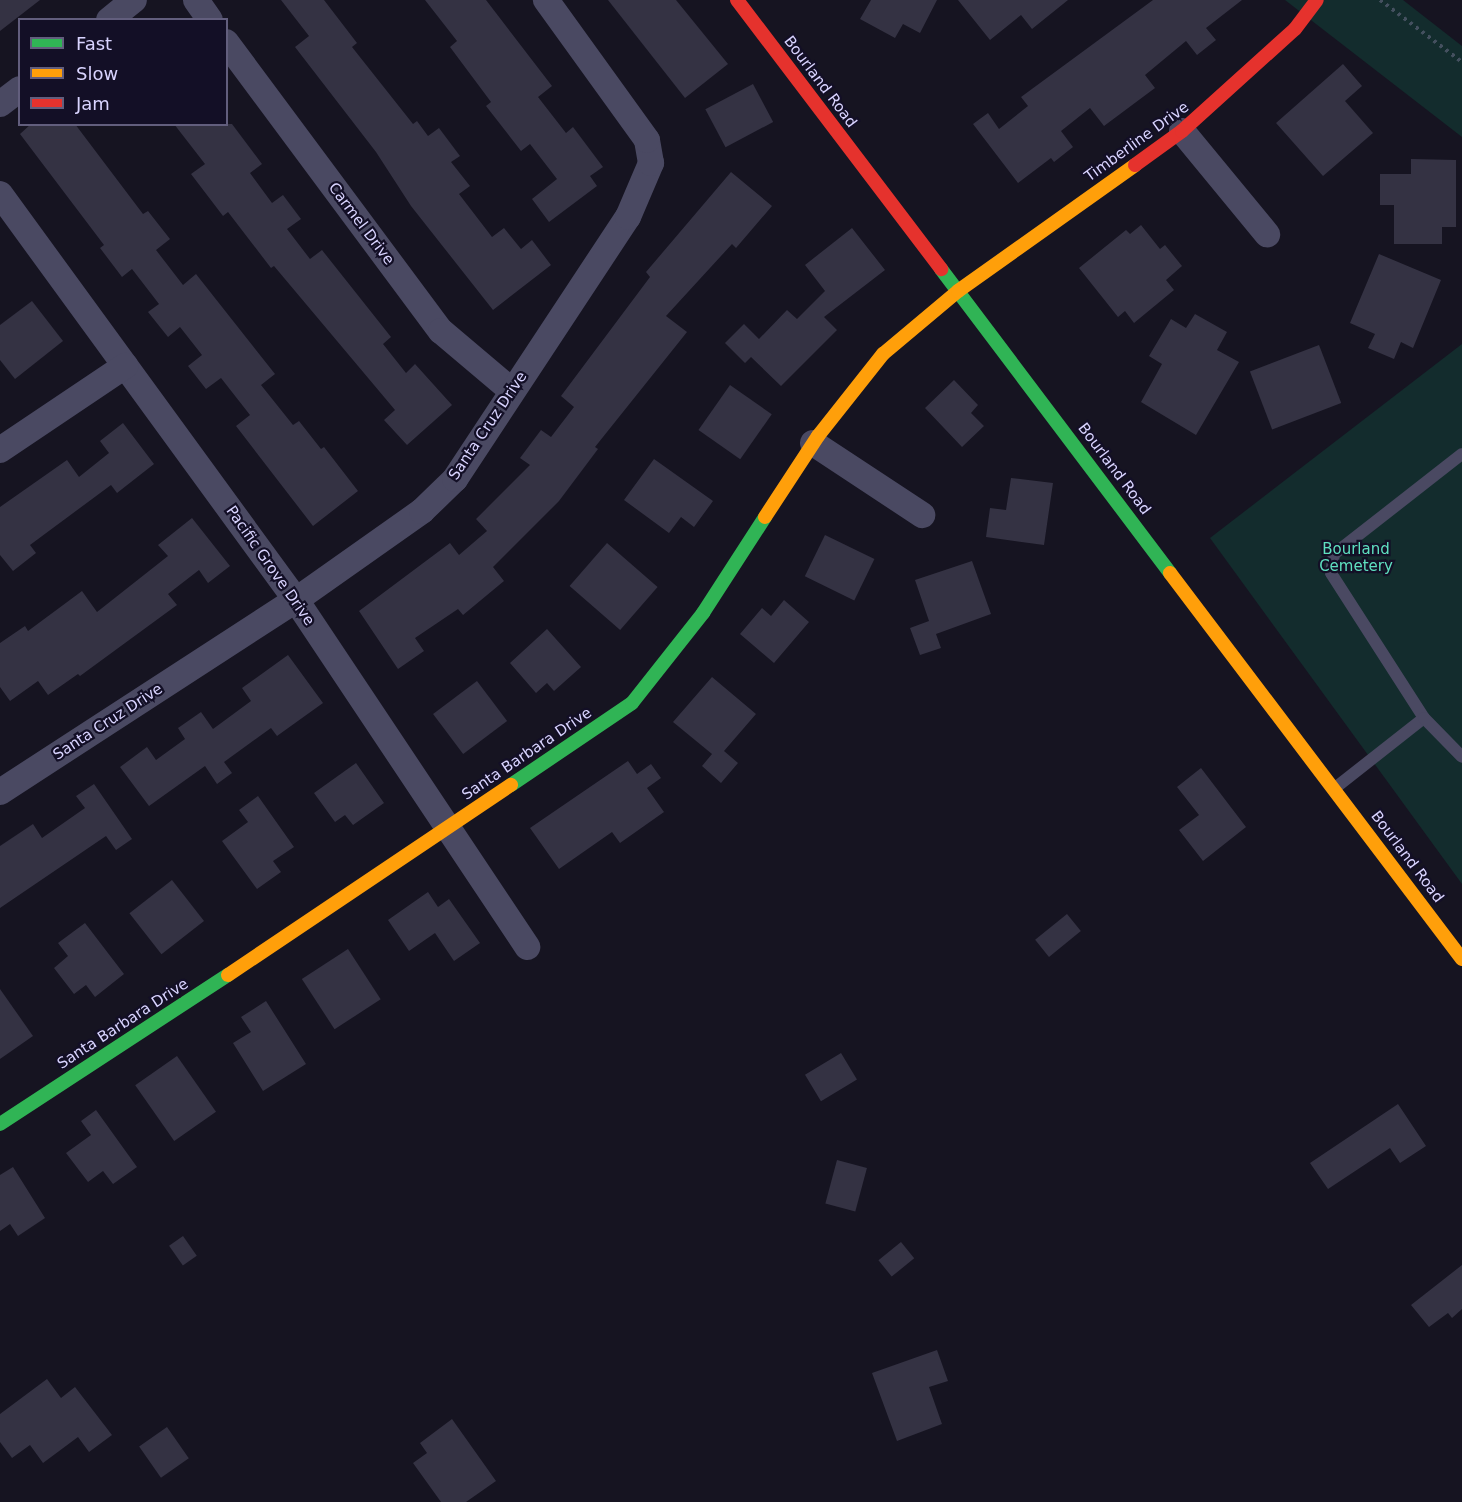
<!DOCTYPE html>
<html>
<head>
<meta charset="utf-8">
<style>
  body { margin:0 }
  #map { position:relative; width:1462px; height:1502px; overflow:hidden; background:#161421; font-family:"DejaVu Sans",sans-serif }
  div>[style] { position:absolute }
  .green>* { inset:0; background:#132c2d }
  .building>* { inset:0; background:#343243; transform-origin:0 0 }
  .path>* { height:4px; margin-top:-2px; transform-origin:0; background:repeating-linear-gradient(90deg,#44505f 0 3px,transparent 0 7.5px) }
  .lane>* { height:12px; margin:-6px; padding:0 6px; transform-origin:6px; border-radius:6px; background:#4a4962 }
  .street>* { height:26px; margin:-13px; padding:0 13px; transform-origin:13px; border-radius:13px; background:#4a4962 }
  .fast>* { height:14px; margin:-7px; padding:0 7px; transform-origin:7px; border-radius:7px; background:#30b455 }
  .slow>* { height:14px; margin:-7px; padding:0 7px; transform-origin:7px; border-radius:7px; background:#ff9f0a }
  .jam>* { height:14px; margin:-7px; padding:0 7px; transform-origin:7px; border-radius:7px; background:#e5322d }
  span { translate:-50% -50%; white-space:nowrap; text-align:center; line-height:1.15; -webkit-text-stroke:4.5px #130f26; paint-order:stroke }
  .street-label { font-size:15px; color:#d9d4ff }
  .park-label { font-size:15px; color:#5fe0c0 }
  .legend { position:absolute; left:18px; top:18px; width:210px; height:108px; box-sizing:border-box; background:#130f26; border:2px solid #625e7d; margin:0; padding:8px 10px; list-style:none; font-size:18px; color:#d9d4ff }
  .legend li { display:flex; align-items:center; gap:12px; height:30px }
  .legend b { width:30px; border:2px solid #625e7d }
</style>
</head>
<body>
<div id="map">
  <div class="green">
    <div style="clip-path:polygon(1285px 0,1403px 0,1462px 46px,1462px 137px)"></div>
    <div style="clip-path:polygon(1462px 344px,1462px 884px,1210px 538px)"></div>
  </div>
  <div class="building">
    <div style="clip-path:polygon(0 0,40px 0,0 31px)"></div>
    <div style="clip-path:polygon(281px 0,324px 0,357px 43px,352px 47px,413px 124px,417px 121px,428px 136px,439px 128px,460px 156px,451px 162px,470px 186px,459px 194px,492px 237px,504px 228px,521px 249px,532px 240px,551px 265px,493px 310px,411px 206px,376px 152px,295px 47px,309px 36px)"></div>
    <div style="clip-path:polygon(425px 0,486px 0,552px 86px,538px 97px,566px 133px,573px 127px,603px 167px,590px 176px,597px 186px,549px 222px,532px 199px,557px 179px,530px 144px,521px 151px,486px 106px,491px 102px,450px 47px,457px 41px)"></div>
    <div style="clip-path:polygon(608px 0,676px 0,728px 64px,685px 98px)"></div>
    <div style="clip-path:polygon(871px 0,937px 0,920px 33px,903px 24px,895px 38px,860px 19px)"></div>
    <div style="clip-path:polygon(958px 0,1068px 0,1032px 29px,1021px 15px,990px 40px)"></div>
    <div style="clip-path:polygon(1153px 0,1242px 0,1206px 28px,1216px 40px,1197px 55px,1186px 41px,1145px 75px,1155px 88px,1104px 126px,1090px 108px,1061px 131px,1073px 147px,1054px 162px,1051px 158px,1018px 183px,973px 124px,988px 113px,999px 129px,1028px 106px,1021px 97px)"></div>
    <div style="clip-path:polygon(1343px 64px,1362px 86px,1345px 101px,1373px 133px,1323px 176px,1276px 123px)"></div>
    <div style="left:753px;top:84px;width:43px;height:54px;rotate:62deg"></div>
    <div style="clip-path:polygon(31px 124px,75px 124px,143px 214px,148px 211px,170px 239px,156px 250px,183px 285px,196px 274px,275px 374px,261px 385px,293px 425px,299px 421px,321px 449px,324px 447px,358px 491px,313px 526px,236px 426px,250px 415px,221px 378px,206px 389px,188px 366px,202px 355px,180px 327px,168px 337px,148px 312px,159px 304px,132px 269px,122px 277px,100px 248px,104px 245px,20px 134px)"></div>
    <div style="clip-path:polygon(174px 124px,232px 124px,262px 164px,250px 173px,272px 203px,283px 195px,301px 219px,287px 229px,310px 259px,322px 250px,391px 337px,383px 344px,406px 373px,415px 364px,452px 405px,407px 445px,384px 420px,395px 410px,274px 266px,271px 268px,228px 212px,223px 216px,191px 174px,205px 164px)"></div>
    <div style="clip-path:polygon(1411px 159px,1456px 160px,1456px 227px,1442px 227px,1442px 244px,1394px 244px,1394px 205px,1380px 205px,1380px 174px,1411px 174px)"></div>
    <div style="clip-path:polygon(731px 172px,772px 206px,736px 248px,732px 244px,666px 316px,687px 332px,595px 447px,598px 449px,559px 501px,493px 567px,504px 581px,463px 615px,458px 609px,415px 638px,424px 651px,398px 669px,359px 611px,450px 543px,459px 555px,487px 531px,476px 519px,530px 465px,520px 458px,541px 430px,551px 437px,574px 407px,561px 396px,650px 277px,646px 272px)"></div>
    <div style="clip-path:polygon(1141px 225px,1160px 249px,1165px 245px,1182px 266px,1166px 280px,1174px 290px,1134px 323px,1125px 311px,1118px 317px,1079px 268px,1126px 230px,1130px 234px)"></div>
    <div style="clip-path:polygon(852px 228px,885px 270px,824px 317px,837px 330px,781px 386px,751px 357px,745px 363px,725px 343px,744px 324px,759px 339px,787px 310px,797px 319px,825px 291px,805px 265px)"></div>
    <div style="clip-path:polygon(1379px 254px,1441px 280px,1413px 348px,1401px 342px,1394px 359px,1368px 348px,1375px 334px,1350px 323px)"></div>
    <div style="clip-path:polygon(32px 301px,63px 341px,15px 379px,0 360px,0 325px)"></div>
    <div style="clip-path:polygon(1195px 314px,1227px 332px,1217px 350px,1239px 362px,1196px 435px,1141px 402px,1162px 364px,1149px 356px,1171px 319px,1186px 328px)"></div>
    <div style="left:1319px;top:345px;width:62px;height:74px;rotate:69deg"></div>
    <div style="clip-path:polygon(954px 380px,978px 405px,971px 413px,984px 426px,962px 447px,925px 408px)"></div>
    <div style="left:730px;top:385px;width:51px;height:55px;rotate:35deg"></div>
    <div style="clip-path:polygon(123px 423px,154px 464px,117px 493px,111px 485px,30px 545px,36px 553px,13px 571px,0 555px,0 507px,67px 460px,79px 477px,109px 453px,100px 441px)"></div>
    <div style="clip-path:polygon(654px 459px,713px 501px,694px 527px,681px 517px,669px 533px,624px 500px)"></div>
    <div style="clip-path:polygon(1011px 478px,1053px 483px,1044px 545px,986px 537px,990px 508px,1006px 510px)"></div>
    <div style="clip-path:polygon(192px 518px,230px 566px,208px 583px,199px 570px,168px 594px,177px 605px,80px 676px,78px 674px,48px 695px,38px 681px,10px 701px,0 687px,0 643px,25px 626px,28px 631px,82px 591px,97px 612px,168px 556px,158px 545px)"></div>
    <div style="left:825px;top:535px;width:55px;height:46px;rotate:26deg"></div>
    <div style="left:607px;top:543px;width:67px;height:57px;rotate:41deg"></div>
    <div style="clip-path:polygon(972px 561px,991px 614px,936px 634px,941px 648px,920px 655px,910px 628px,929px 621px,915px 580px)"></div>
    <div style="clip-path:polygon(784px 600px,809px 622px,774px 663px,740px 634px,762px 608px,771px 616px)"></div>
    <div style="clip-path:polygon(547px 629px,581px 667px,554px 691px,547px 683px,536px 693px,510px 663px)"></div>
    <div style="clip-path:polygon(288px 655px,323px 703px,277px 736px,271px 728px,224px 762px,232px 773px,217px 784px,205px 766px,149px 806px,120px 767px,147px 747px,156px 760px,185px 739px,178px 728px,201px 712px,213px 729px,251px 701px,242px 688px)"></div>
    <div style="clip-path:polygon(712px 677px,756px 714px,724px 751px,738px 763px,721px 783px,702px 766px,712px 754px,673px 722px)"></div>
    <div style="left:477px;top:681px;width:50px;height:55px;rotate:53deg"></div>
    <div style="clip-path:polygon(628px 761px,637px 774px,651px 764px,661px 778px,647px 788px,664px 812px,620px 843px,612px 832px,559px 869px,530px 828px)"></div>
    <div style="clip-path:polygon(356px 763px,384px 803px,353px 825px,345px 815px,335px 822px,314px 793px)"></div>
    <div style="clip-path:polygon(1201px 768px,1246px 827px,1203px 861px,1179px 830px,1199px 815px,1177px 787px)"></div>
    <div style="clip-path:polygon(94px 784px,132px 839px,116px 850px,106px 836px,0 908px,0 846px,33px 824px,42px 838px,85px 808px,76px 796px)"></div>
    <div style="clip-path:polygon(258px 796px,294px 847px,273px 861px,281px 872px,257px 889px,222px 841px,248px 822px,239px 810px)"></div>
    <div style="left:172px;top:880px;width:52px;height:54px;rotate:52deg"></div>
    <div style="clip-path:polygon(428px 892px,438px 907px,449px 899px,480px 943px,454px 961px,435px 933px,409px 951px,388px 920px)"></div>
    <div style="left:1067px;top:914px;width:22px;height:41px;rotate:51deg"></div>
    <div style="clip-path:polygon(85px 923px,124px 974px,95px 997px,86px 985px,74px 994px,54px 968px,68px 956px,58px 943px)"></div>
    <div style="left:348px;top:949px;width:60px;height:55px;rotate:57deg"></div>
    <div style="clip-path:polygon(0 989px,33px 1036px,0 1059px)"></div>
    <div style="clip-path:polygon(266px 1001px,306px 1064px,263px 1091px,233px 1043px,251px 1032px,241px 1017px)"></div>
    <div style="left:841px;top:1053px;width:31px;height:42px;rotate:59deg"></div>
    <div style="left:177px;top:1056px;width:68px;height:51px;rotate:55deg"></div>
    <div style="clip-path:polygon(1398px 1104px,1426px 1146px,1400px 1163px,1390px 1148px,1328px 1189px,1310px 1163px)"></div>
    <div style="clip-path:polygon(96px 1110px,137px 1167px,113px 1184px,103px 1171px,88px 1182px,66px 1153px,91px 1135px,81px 1121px)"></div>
    <div style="left:837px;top:1160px;width:31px;height:45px;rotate:15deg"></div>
    <div style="clip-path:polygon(13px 1167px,45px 1218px,18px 1236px,10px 1224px,0 1231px,0 1175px)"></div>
    <div style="left:183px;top:1236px;width:24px;height:17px;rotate:55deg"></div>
    <div style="left:901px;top:1242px;width:21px;height:29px;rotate:51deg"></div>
    <div style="clip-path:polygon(1462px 1265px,1462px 1309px,1452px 1318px,1448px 1313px,1429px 1327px,1411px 1305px)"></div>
    <div style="clip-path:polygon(937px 1350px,948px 1381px,929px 1387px,942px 1424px,897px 1441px,872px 1373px)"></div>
    <div style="clip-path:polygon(47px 1379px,61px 1398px,75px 1387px,112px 1435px,89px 1452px,78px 1437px,43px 1463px,30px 1445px,12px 1458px,0 1442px,0 1414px)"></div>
    <div style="clip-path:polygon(452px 1419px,496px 1481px,466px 1502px,441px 1502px,413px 1463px,427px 1453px,420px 1443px)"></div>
    <div style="left:167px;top:1427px;width:38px;height:34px;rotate:55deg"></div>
  </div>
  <div class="path">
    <div style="left:1380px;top:0;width:103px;rotate:37.1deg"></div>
  </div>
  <div class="lane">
    <div style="left:1424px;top:718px;width:172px;rotate:-122.7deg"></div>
    <div style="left:1331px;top:573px;width:19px;rotate:-81deg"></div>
    <div style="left:1334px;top:554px;width:162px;rotate:-38deg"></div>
    <div style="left:1335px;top:788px;width:113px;rotate:-38.2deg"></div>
    <div style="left:1424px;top:718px;width:54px;rotate:45.7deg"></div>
  </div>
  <div class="street">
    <div style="left:196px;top:0;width:24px;rotate:55deg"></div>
    <div style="left:109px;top:20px;width:32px;rotate:-39deg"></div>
    <div style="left:226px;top:42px;width:360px;rotate:53.4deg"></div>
    <div style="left:441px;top:331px;width:93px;rotate:40.2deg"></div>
    <div style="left:0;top:104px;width:25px;rotate:-37deg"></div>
    <div style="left:1182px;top:131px;width:134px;rotate:50.5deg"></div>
    <div style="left:0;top:194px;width:502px;rotate:53.91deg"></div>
    <div style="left:296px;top:600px;width:417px;rotate:56.3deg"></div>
    <div style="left:813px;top:443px;width:131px;rotate:33.4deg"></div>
    <div style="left:0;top:450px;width:151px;rotate:-33.9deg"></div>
    <div style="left:0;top:792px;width:353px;rotate:-33deg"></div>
    <div style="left:296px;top:600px;width:154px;rotate:-35.2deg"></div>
    <div style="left:422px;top:511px;width:46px;rotate:-44.1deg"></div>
    <div style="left:455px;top:479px;width:314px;rotate:-56.6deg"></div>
    <div style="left:628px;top:217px;width:59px;rotate:-66.9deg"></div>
    <div style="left:651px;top:163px;width:23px;rotate:-100deg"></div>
    <div style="left:647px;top:140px;width:173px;rotate:-125.8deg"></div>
  </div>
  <div class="fast">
    <div style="left:941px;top:269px;width:381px;rotate:53deg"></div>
    <div style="left:511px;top:785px;width:146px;rotate:-34.1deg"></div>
    <div style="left:632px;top:703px;width:115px;rotate:-51.7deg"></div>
    <div style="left:703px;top:613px;width:114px;rotate:-57.1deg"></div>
    <div style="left:0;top:1124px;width:272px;rotate:-33.2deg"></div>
  </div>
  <div class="slow">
    <div style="left:765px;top:517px;width:97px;rotate:-56.8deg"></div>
    <div style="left:818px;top:436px;width:105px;rotate:-51.6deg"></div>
    <div style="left:883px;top:354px;width:98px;rotate:-40deg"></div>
    <div style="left:958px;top:291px;width:217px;rotate:-35.4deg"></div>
    <div style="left:1170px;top:573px;width:484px;rotate:52.9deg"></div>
    <div style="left:228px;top:975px;width:341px;rotate:-33.9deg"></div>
  </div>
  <div class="jam">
    <div style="left:737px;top:0;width:338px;rotate:52.8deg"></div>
    <div style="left:1135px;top:165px;width:58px;rotate:-35.9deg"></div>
    <div style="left:1182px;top:131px;width:152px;rotate:-42.1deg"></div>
    <div style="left:1295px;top:29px;width:36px;rotate:-53deg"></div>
  </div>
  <div class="street-label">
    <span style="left:820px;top:82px;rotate:53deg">Bourland Road</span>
    <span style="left:1137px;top:142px;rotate:-36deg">Timberline Drive</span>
    <span style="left:361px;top:224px;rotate:53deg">Carmel Drive</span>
    <span style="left:488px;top:426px;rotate:-56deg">Santa Cruz Drive</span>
    <span style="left:1114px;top:469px;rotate:53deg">Bourland Road</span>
    <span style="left:270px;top:566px;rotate:55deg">Pacific Grove Drive</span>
    <span style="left:108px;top:722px;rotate:-33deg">Santa Cruz Drive</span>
    <span style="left:527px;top:754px;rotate:-34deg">Santa Barbara Drive</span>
    <span style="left:1407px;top:857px;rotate:53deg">Bourland Road</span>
    <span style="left:123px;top:1024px;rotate:-33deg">Santa Barbara Drive</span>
  </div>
  <div class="park-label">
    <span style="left:1356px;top:558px">Bourland<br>Cemetery</span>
  </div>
  <ul class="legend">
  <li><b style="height:8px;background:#30b455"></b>Fast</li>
  <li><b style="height:8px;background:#ff9f0a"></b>Slow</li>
  <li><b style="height:8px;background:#e5322d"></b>Jam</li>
  </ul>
</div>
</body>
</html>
